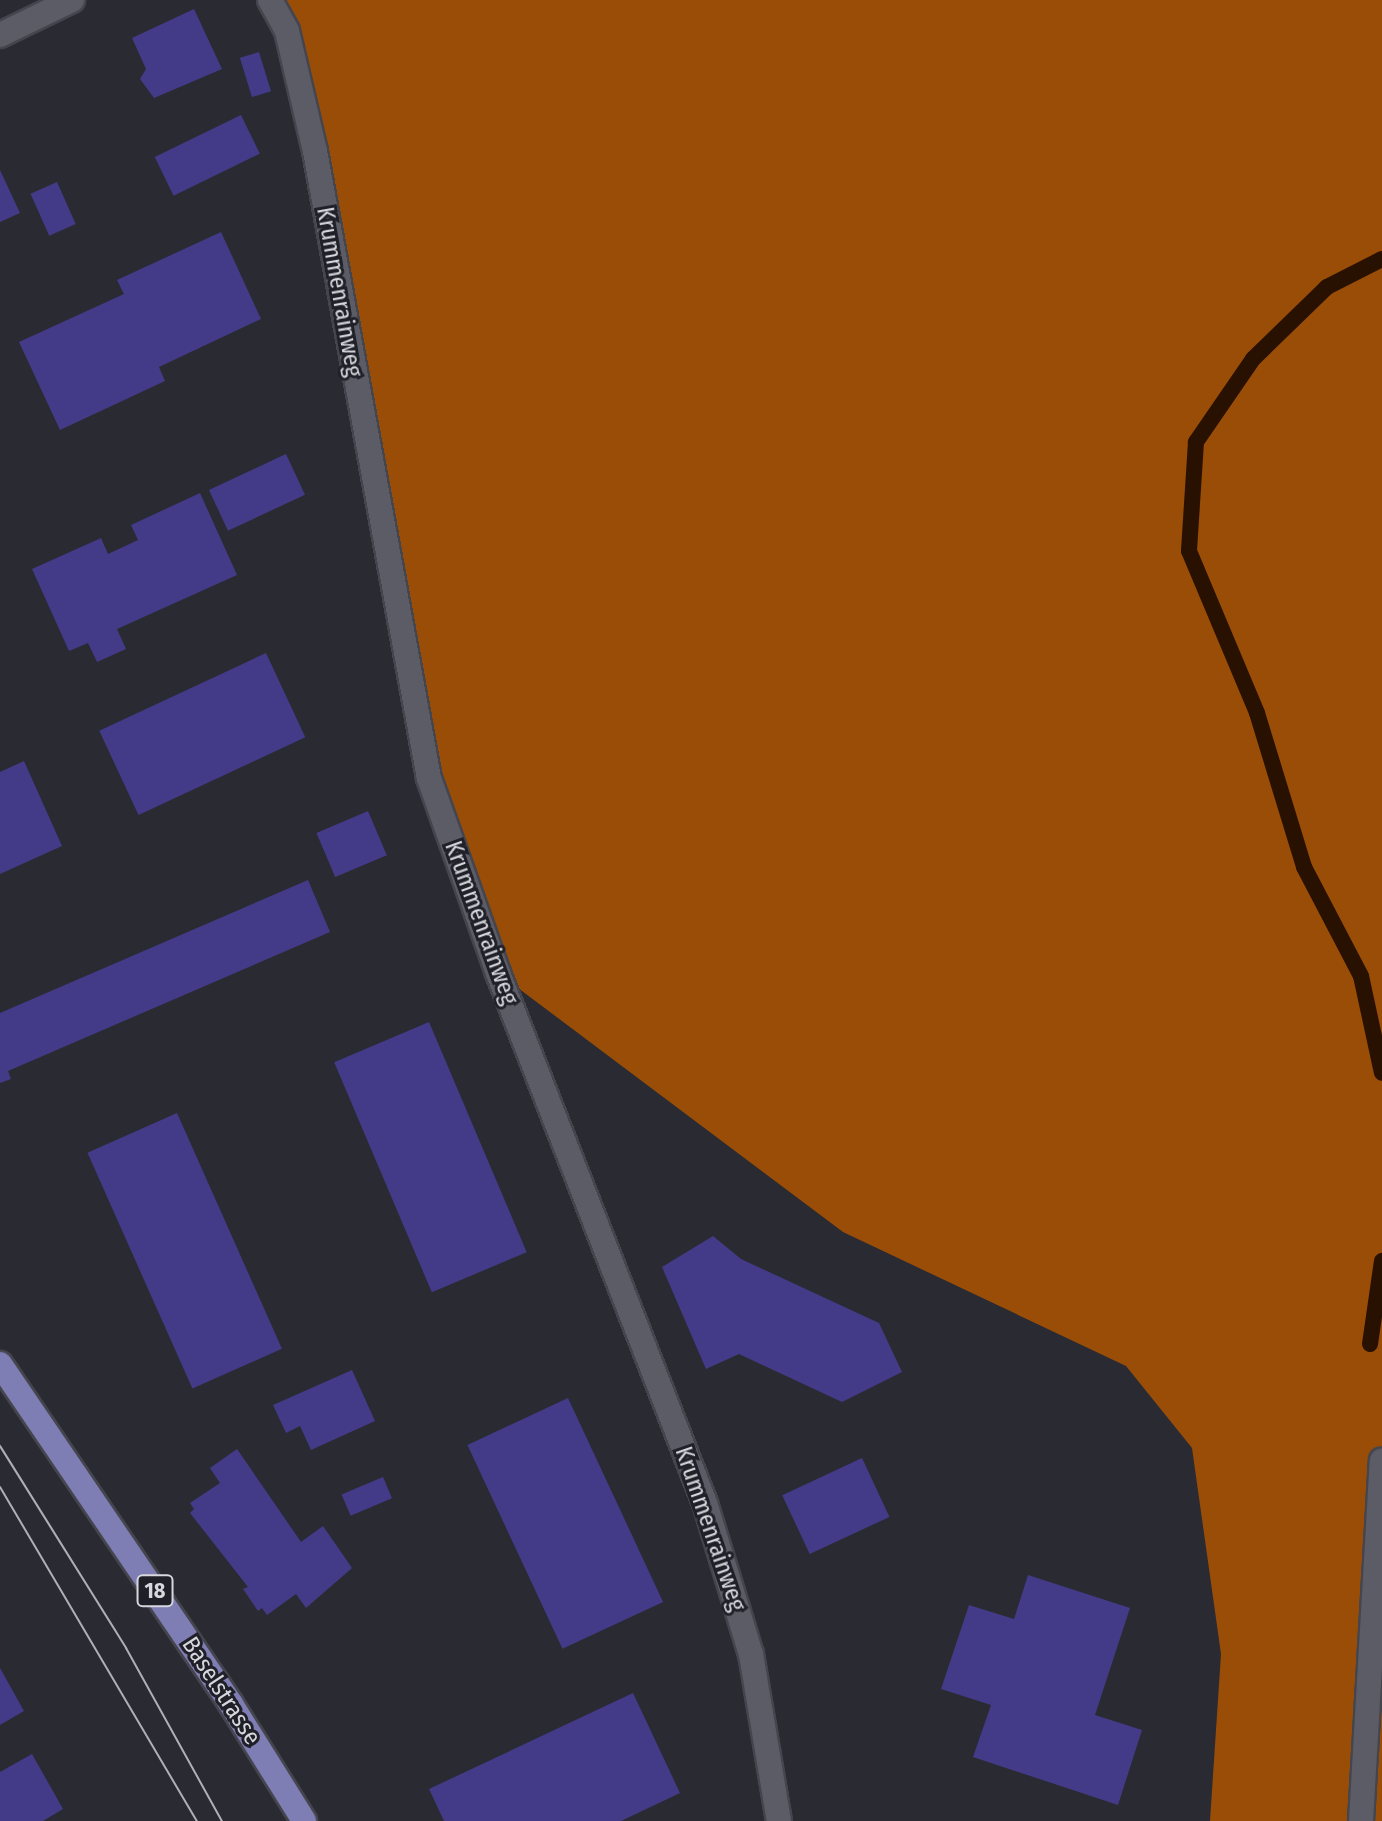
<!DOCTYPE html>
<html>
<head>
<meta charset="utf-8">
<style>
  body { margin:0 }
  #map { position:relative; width:1382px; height:1821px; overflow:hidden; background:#2a2a33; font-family:"Fira Sans Condensed",sans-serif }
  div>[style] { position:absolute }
  .forest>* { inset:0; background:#9a4d06 }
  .stream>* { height:16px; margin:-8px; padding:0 8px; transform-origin:8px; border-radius:8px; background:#291101 }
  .building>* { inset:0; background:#433b88; transform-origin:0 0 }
  .roads { filter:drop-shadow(2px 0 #45454e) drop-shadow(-2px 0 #45454e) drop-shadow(0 2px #45454e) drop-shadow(0 -2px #45454e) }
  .minor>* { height:24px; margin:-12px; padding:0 12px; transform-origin:12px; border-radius:12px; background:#5c5c67 }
  .major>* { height:24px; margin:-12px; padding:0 12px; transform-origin:12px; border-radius:12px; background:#7e7db4 }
  .tram>* { height:2px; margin:-1px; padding:0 1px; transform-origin:1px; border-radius:1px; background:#afafb6 }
  span { translate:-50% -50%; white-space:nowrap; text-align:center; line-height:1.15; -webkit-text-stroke:6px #202029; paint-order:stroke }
  .shield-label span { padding:2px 6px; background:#202029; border:2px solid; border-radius:6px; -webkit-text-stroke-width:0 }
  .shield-label { font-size:22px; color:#d7d8de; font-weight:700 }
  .street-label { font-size:24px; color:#d7d8de }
</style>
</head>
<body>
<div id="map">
  <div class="forest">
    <div style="clip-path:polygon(270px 0,1382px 0,1382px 1821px,1210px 1821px,1221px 1654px,1192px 1448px,1126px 1366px,843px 1232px,498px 973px,429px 778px,356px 393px)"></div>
  </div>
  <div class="stream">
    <div style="left:1382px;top:259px;width:62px;rotate:153deg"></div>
    <div style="left:1327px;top:287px;width:103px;rotate:135.8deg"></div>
    <div style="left:1253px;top:359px;width:101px;rotate:124.5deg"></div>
    <div style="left:1196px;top:442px;width:109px;rotate:93.7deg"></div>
    <div style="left:1189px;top:551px;width:176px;rotate:67.2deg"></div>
    <div style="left:1257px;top:713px;width:161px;rotate:73deg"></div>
    <div style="left:1304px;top:867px;width:123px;rotate:62.4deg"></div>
    <div style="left:1361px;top:976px;width:99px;rotate:77.8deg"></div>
    <div style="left:1370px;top:1344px;width:84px;rotate:-81.8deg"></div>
  </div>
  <div class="building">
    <div style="clip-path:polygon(194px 9px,222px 69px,154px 98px,140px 79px,146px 69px,132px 38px)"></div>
    <div style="left:259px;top:52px;width:41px;height:20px;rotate:73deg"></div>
    <div style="left:241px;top:115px;width:43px;height:96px;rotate:64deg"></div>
    <div style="clip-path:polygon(0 170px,20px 213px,0 222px)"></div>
    <div style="left:57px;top:182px;width:46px;height:29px;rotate:66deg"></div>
    <div style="clip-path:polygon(221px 232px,261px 319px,159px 367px,165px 381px,60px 430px,19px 342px,124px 294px,117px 280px)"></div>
    <div style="left:286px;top:454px;width:45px;height:85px;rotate:65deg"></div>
    <div style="clip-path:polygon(200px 493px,237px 575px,117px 629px,126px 649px,97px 662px,88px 643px,69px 651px,32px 569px,101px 538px,108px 554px,138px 540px,131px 525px)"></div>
    <div style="left:266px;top:653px;width:93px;height:184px;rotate:65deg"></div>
    <div style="clip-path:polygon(24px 761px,62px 846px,0 874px,0 772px)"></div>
    <div style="left:368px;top:811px;width:48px;height:56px;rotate:67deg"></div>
    <div style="clip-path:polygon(308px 880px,330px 932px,8px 1071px,11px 1079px,0 1083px,0 1013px)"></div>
    <div style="left:429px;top:1022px;width:250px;height:103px;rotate:67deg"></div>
    <div style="left:177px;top:1113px;width:258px;height:98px;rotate:66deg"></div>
    <div style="clip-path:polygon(713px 1236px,741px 1259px,879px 1323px,902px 1372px,842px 1402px,739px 1354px,706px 1369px,662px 1267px)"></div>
    <div style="clip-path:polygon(352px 1370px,375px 1421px,311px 1450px,300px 1426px,286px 1433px,273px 1405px)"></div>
    <div style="left:568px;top:1398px;width:225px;height:111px;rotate:65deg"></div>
    <div style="clip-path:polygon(237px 1449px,301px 1542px,323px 1526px,352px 1568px,306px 1608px,296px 1594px,267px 1615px,262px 1608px,258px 1611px,243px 1589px,248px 1587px,190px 1513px,194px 1509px,190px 1503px,220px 1483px,210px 1468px)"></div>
    <div style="left:862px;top:1458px;width:65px;height:88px;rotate:65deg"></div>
    <div style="left:383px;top:1477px;width:23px;height:45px;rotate:67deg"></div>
    <div style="clip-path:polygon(1028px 1575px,1130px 1608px,1095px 1715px,1142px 1730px,1118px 1805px,973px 1757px,991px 1705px,941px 1689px,969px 1605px,1014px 1619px)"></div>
    <div style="clip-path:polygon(0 1668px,24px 1711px,0 1725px)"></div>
    <div style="clip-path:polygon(633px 1693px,680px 1793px,621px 1821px,444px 1821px,429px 1789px)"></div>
    <div style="clip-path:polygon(32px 1754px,63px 1809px,43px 1821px,0 1821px,0 1772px)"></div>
  </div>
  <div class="roads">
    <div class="minor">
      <div style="left:270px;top:0;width:35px;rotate:61deg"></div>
      <div style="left:287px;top:31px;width:123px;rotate:76.9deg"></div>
      <div style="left:315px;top:151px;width:637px;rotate:79.7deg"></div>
      <div style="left:429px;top:778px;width:207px;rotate:70.5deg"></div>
      <div style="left:498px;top:973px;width:569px;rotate:68.67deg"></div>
      <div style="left:705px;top:1503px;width:158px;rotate:73.1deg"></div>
      <div style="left:751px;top:1654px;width:169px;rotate:80.5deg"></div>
      <div style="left:0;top:35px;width:80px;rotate:-25.9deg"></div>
      <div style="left:1361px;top:1821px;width:361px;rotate:-86.7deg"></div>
    </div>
    <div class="major">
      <div style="left:0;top:1364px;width:411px;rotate:55.8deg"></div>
      <div style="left:231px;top:1704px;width:138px;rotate:58deg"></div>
    </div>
  </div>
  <div class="tram">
    <div style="left:0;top:1446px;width:238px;rotate:58deg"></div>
    <div style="left:126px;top:1648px;width:198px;rotate:61deg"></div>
    <div style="left:0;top:1487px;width:388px;rotate:59.5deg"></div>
  </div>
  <div class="shield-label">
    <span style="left:155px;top:1591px">18</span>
  </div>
  <div class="street-label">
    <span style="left:339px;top:292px;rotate:80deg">Krummenrainweg</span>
    <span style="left:481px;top:923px;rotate:70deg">Krummenrainweg</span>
    <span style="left:710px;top:1529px;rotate:71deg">Krummenrainweg</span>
    <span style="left:221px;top:1691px;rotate:57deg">Baselstrasse</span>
  </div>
</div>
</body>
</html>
